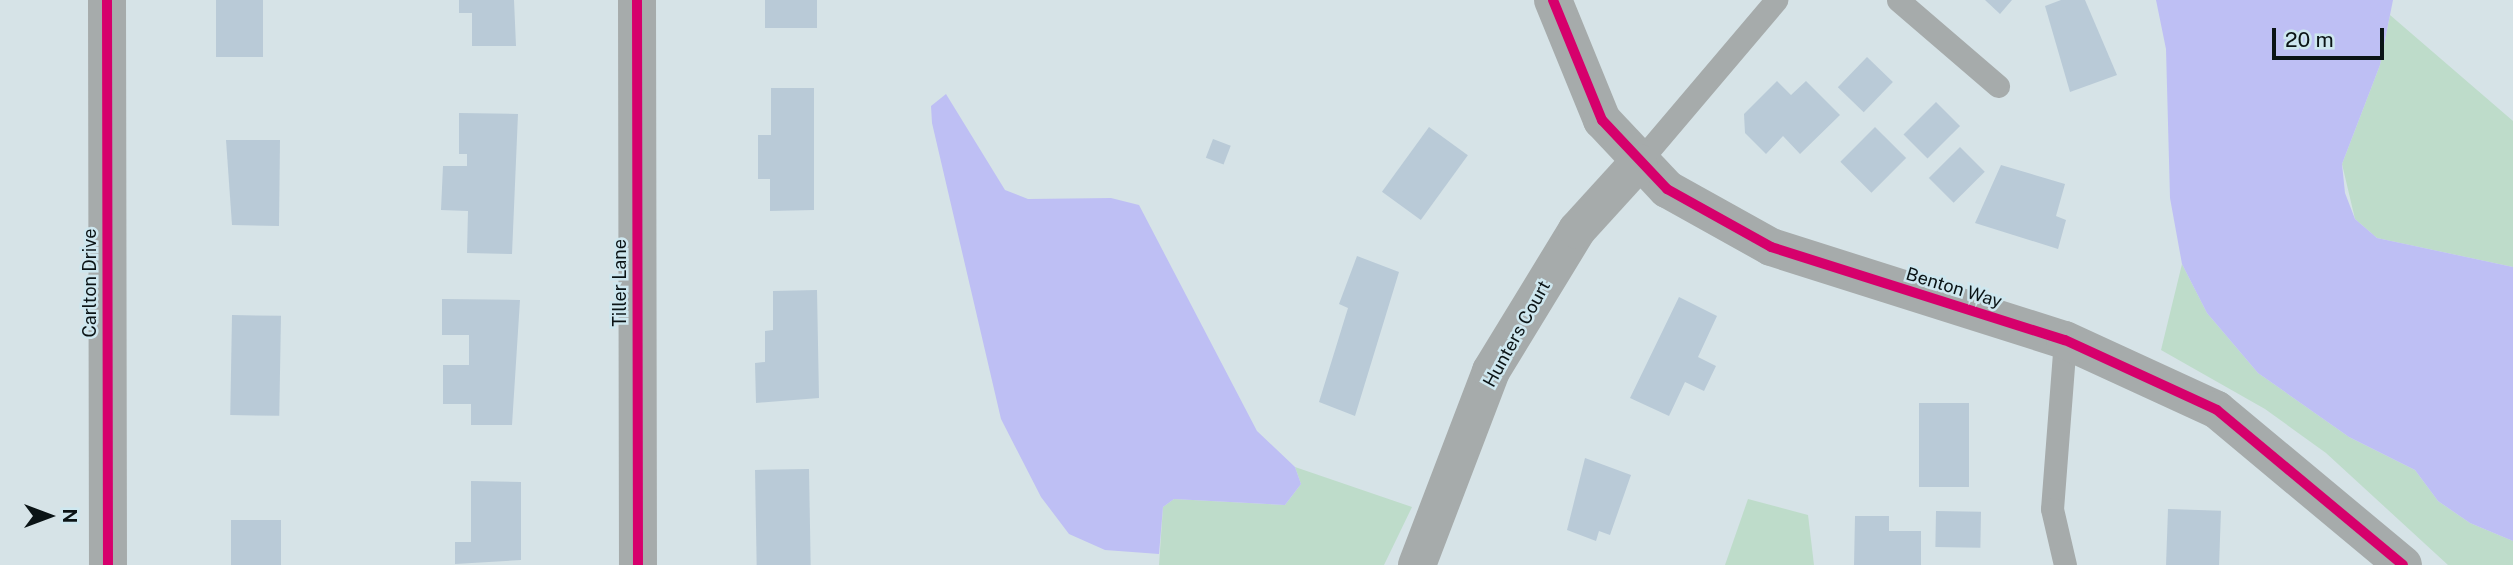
<!DOCTYPE html>
<html>
<head>
<meta charset="utf-8">
<style>
  body { margin:0 }
  #map { position:relative; width:2513px; height:565px; overflow:hidden; background:#d6e3e7; font-family:"Public Sans",sans-serif }
  div>[style] { position:absolute }
  .green>* { inset:0; background:#bedcca }
  .water>* { inset:0; background:#bebff4 }
  .building>* { inset:0; background:#b9cad7; transform-origin:0 0 }
  .service>* { height:23px; margin:-11.5px; padding:0 11.5px; transform-origin:11.5px; border-radius:11.5px; background:#a6abab }
  .minor>* { height:38px; margin:-19px; padding:0 19px; transform-origin:19px; border-radius:19px; background:#a6abab }
  .cycleway>* { height:10px; margin:-5px; padding:0 5px; transform-origin:5px; border-radius:5px; background:#d6006c }
  span { translate:-50% -50%; white-space:nowrap; text-align:center; line-height:1.15; -webkit-text-stroke:5px #cee7ef; paint-order:stroke }
  .street-label { font-size:18px; color:#0b1416 }
  .north { position:absolute; left:14px; top:481px; width:70px; height:70px; -webkit-text-stroke:5px #cee7ef; paint-order:stroke; rotate:90deg; font-size:19px; font-weight:700; line-height:28px; text-align:center; color:#0b1416 }
  .north::after { content:''; display:block; margin:auto; width:24px; height:32px; background:#0b1416; clip-path:polygon(50% 0,100% 100%,50% 72%,0 100%) }
  .scale { position:absolute; left:2272px; top:28px; width:112px; height:32px; box-sizing:border-box; border:4px solid #0b1416; border-top:0; padding-left:9px; font-size:21px; line-height:24px; white-space:nowrap; color:#0b1416; -webkit-text-stroke:5px #cee7ef; paint-order:stroke }
</style>
</head>
<body>
<div id="map">
  <div class="green">
    <div style="clip-path:polygon(2390px 15px,2513px 121px,2513px 267px,2377px 238px,2355px 219px,2342px 164px,2380px 65px)"></div>
    <div style="clip-path:polygon(2182px 264px,2207px 313px,2258px 373px,2349px 437px,2415px 470px,2438px 501px,2470px 523px,2513px 541px,2513px 565px,2448px 565px,2326px 453px,2265px 409px,2161px 350px)"></div>
    <div style="clip-path:polygon(1295px 467px,1412px 507px,1384px 565px,1159px 565px,1163px 507px,1174px 499px,1285px 505px,1301px 484px)"></div>
    <div style="clip-path:polygon(1748px 499px,1808px 515px,1814px 565px,1725px 565px)"></div>
  </div>
  <div class="water">
    <div style="clip-path:polygon(2156px 0,2393px 0,2380px 65px,2342px 164px,2345px 193px,2355px 219px,2377px 238px,2513px 267px,2513px 541px,2470px 523px,2438px 501px,2415px 470px,2349px 437px,2258px 373px,2207px 313px,2182px 264px,2170px 198px,2166px 49px)"></div>
    <div style="clip-path:polygon(946px 94px,1005px 190px,1028px 199px,1111px 198px,1139px 205px,1257px 431px,1295px 467px,1301px 484px,1285px 505px,1174px 499px,1163px 507px,1159px 554px,1105px 550px,1069px 534px,1041px 497px,1001px 419px,932px 123px,931px 106px)"></div>
  </div>
  <div class="building">
    <div style="left:216px;top:0;width:47px;height:57px"></div>
    <div style="clip-path:polygon(459px 0,514px 0,516px 46px,472px 46px,472px 13px,459px 13px)"></div>
    <div style="left:765px;top:0;width:52px;height:28px"></div>
    <div style="clip-path:polygon(1985px 0,2012px 0,2000px 14px)"></div>
    <div style="clip-path:polygon(2061px 0,2085px 0,2117px 75px,2070px 92px,2045px 6px)"></div>
    <div style="left:1867px;top:57px;width:36px;height:42px;rotate:44deg"></div>
    <div style="clip-path:polygon(1777px 81px,1791px 95px,1806px 81px,1840px 115px,1800px 154px,1783px 136px,1766px 154px,1745px 133px,1744px 114px)"></div>
    <div style="clip-path:polygon(771px 88px,814px 88px,814px 210px,770px 211px,770px 179px,758px 179px,758px 135px,771px 135px)"></div>
    <div style="left:1936px;top:102px;width:34px;height:46px;rotate:45deg"></div>
    <div style="clip-path:polygon(459px 113px,518px 114px,512px 254px,467px 253px,468px 211px,441px 210px,443px 166px,467px 166px,467px 154px,459px 154px)"></div>
    <div style="left:1429px;top:127px;width:48px;height:80px;rotate:36deg"></div>
    <div style="left:1875px;top:127px;width:44px;height:49px;rotate:45deg"></div>
    <div style="left:1213px;top:139px;width:19px;height:20px;rotate:21deg"></div>
    <div style="clip-path:polygon(226px 140px,280px 140px,279px 226px,232px 225px)"></div>
    <div style="left:1960px;top:147px;width:35px;height:44px;rotate:45deg"></div>
    <div style="clip-path:polygon(2001px 165px,2065px 184px,2056px 216px,2066px 220px,2058px 249px,1975px 223px)"></div>
    <div style="clip-path:polygon(1357px 256px,1399px 272px,1355px 416px,1319px 402px,1348px 308px,1339px 304px)"></div>
    <div style="clip-path:polygon(817px 290px,819px 398px,756px 403px,755px 363px,765px 362px,765px 331px,773px 330px,773px 291px)"></div>
    <div style="clip-path:polygon(1679px 297px,1717px 316px,1698px 357px,1716px 366px,1704px 391px,1685px 382px,1669px 416px,1630px 398px)"></div>
    <div style="clip-path:polygon(442px 299px,520px 300px,512px 425px,471px 425px,471px 404px,443px 404px,443px 365px,469px 365px,469px 335px,442px 335px)"></div>
    <div style="left:232px;top:315px;width:49px;height:100px;rotate:1deg"></div>
    <div style="left:1919px;top:403px;width:50px;height:84px"></div>
    <div style="clip-path:polygon(1585px 458px,1631px 475px,1610px 535px,1599px 531px,1596px 541px,1567px 530px)"></div>
    <div style="left:809px;top:469px;width:96px;height:54px;rotate:89deg"></div>
    <div style="clip-path:polygon(471px 481px,521px 482px,521px 560px,455px 564px,455px 542px,471px 542px)"></div>
    <div style="left:2168px;top:509px;width:53px;height:56px;rotate:2deg"></div>
    <div style="left:1936px;top:511px;width:45px;height:36px;rotate:1deg"></div>
    <div style="clip-path:polygon(1855px 516px,1889px 516px,1889px 531px,1921px 531px,1921px 565px,1854px 565px)"></div>
    <div style="left:231px;top:520px;width:50px;height:45px"></div>
  </div>
  <div class="service">
    <div style="left:1898px;top:0;width:132px;rotate:40.7deg"></div>
    <div style="left:1638px;top:163px;width:214px;rotate:-49.7deg"></div>
    <div style="left:2065px;top:340px;width:169px;rotate:94.4deg"></div>
    <div style="left:2052px;top:509px;width:57px;rotate:76.9deg"></div>
  </div>
  <div class="minor">
    <div style="left:107px;top:0;width:565px;rotate:89.9deg"></div>
    <div style="left:637px;top:0;width:565px;rotate:89.9deg"></div>
    <div style="left:1553px;top:0;width:130px;rotate:67.8deg"></div>
    <div style="left:1602px;top:120px;width:95px;rotate:46.7deg"></div>
    <div style="left:1667px;top:189px;width:119px;rotate:29.1deg"></div>
    <div style="left:1771px;top:247px;width:308px;rotate:17.6deg"></div>
    <div style="left:2065px;top:340px;width:167px;rotate:24.7deg"></div>
    <div style="left:2217px;top:410px;width:242px;rotate:39.8deg"></div>
    <div style="left:1417px;top:565px;width:208px;rotate:-69.1deg"></div>
    <div style="left:1491px;top:371px;width:165px;rotate:-58.6deg"></div>
    <div style="left:1577px;top:230px;width:91px;rotate:-47.7deg"></div>
  </div>
  <div class="cycleway">
    <div style="left:107px;top:0;width:565px;rotate:89.9deg"></div>
    <div style="left:637px;top:0;width:565px;rotate:89.9deg"></div>
    <div style="left:1553px;top:0;width:130px;rotate:67.8deg"></div>
    <div style="left:1602px;top:120px;width:95px;rotate:46.7deg"></div>
    <div style="left:1667px;top:189px;width:119px;rotate:29.1deg"></div>
    <div style="left:1771px;top:247px;width:308px;rotate:17.6deg"></div>
    <div style="left:2065px;top:340px;width:167px;rotate:24.7deg"></div>
    <div style="left:2217px;top:410px;width:242px;rotate:39.8deg"></div>
  </div>
  <div class="street-label">
    <span style="left:90px;top:283px;rotate:-90deg">Carlton Drive</span>
    <span style="left:620px;top:283px;rotate:-90deg">Tiller Lane</span>
    <span style="left:1954px;top:288px;rotate:17deg">Benton Way</span>
    <span style="left:1517px;top:334px;rotate:-61deg">Hunters Court</span>
  </div>
  <div class="north">N</div>
  <div class="scale">20 m</div>
</div>
</body>
</html>
